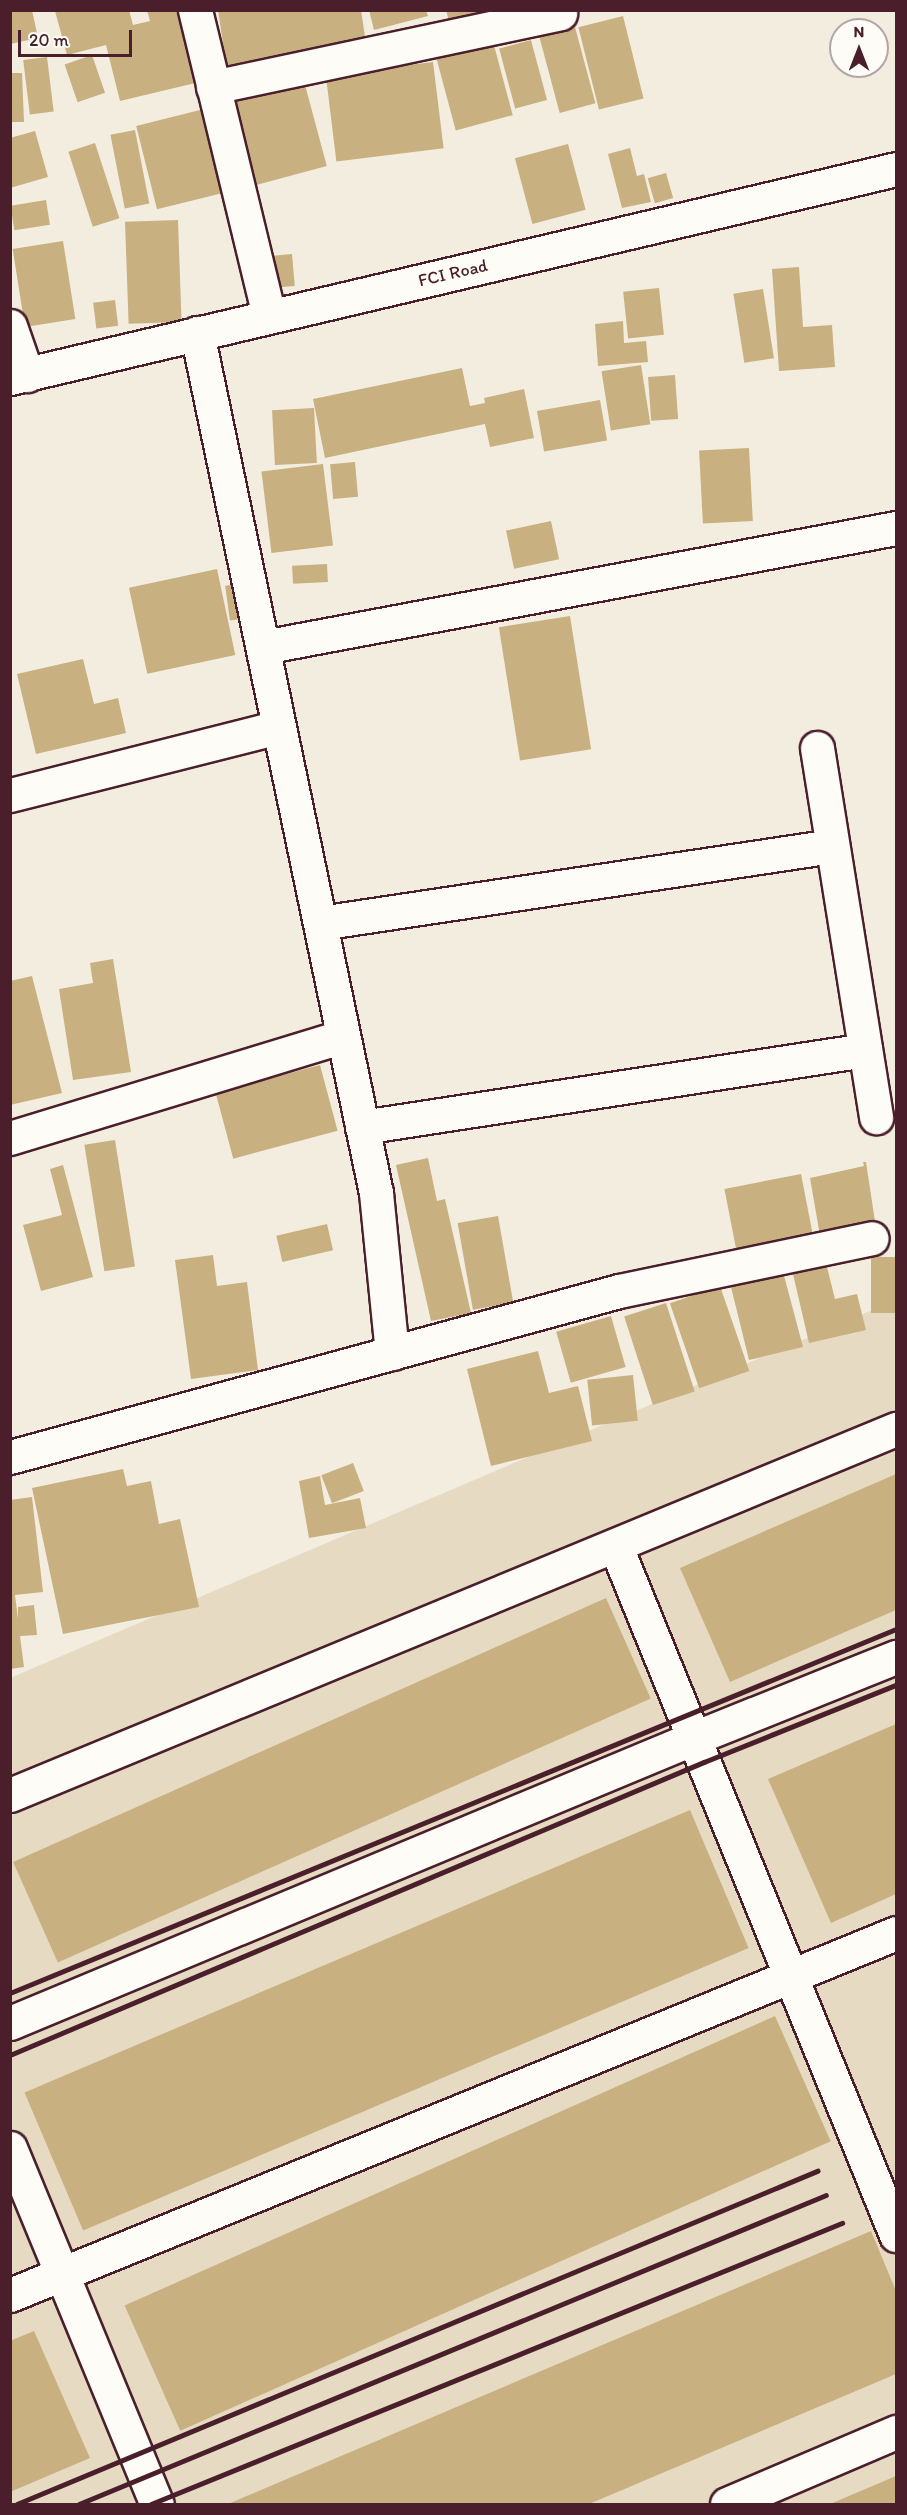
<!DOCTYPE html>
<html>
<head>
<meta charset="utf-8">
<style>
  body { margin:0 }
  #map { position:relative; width:907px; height:2515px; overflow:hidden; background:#f3eddf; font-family:Itim,sans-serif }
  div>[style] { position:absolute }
  .built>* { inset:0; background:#e6dbc2 }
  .building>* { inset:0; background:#c9b080; transform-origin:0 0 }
  .roads { filter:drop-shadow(2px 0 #4a1f2b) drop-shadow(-2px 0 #4a1f2b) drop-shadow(0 2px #4a1f2b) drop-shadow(0 -2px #4a1f2b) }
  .minor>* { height:33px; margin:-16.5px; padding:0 16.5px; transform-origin:16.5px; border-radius:16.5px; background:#fdfcf7 }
  .rail>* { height:4.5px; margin:-2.25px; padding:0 2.25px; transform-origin:2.25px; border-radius:2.25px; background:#4a1f2b }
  span { translate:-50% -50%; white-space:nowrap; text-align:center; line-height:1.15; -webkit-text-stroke:6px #fdfcf7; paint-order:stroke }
  .street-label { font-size:18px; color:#4a1f2b }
  .frame { position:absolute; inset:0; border:12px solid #4a1f2b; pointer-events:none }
  .north { position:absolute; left:829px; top:18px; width:60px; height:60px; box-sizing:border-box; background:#fdfcf7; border:2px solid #b5a4a5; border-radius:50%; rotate:0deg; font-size:16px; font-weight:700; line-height:24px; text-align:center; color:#4a1f2b }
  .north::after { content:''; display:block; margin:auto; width:21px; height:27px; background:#4a1f2b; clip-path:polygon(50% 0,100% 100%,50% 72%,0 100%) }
  .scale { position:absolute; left:18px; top:30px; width:114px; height:27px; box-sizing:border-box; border:3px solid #4a1f2b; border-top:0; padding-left:8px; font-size:18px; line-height:21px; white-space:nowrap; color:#4a1f2b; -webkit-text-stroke:4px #fdfcf7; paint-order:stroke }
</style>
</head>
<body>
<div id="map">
  <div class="built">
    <div style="clip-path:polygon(896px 1300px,896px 2504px,11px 2504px,10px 1678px)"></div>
  </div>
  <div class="building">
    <div style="clip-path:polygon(10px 10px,32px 10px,38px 38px,10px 44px)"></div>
    <div style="clip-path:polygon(129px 10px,133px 25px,150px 21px,147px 10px,190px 10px,208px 80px,120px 101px,106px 45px,67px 55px,55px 11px)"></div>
    <div style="clip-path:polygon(218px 10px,361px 10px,367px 50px,228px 77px)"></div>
    <div style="clip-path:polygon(369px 10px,426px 10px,428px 16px,374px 30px)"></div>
    <div style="clip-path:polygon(446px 10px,505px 10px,450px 25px)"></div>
    <div style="left:623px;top:16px;width:85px;height:46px;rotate:76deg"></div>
    <div style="left:575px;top:27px;width:79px;height:37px;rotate:75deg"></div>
    <div style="left:491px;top:34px;width:84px;height:59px;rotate:75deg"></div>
    <div style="left:531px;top:40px;width:62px;height:33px;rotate:75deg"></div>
    <div style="left:92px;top:55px;width:40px;height:29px;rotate:71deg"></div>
    <div style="left:47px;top:57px;width:55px;height:24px;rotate:83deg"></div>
    <div style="left:433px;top:62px;width:87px;height:108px;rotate:83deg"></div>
    <div style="clip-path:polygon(10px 73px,22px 73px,24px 122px,10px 122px)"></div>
    <div style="left:304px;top:81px;width:88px;height:73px;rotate:75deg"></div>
    <div style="left:208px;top:108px;width:86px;height:74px;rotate:76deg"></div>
    <div style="left:135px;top:130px;width:75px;height:25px;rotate:79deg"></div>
    <div style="clip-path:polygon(35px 131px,48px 177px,10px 188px,10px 138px)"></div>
    <div style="left:95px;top:143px;width:79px;height:28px;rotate:72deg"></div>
    <div style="left:568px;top:144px;width:68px;height:55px;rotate:75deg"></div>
    <div style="clip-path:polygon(630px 148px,637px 176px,644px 174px,651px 202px,622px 208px,608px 154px)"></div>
    <div style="left:666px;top:173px;width:26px;height:19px;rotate:74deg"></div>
    <div style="left:46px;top:200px;width:25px;height:36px;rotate:81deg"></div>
    <div style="left:178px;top:220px;width:102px;height:53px;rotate:88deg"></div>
    <div style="left:63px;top:241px;width:79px;height:51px;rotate:81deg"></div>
    <div style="left:292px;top:254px;width:32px;height:22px;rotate:85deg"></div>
    <div style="clip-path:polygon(799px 267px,803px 327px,832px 325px,835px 367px,779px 371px,772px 269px)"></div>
    <div style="left:659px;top:288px;width:47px;height:36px;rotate:84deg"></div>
    <div style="left:763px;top:289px;width:70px;height:30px;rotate:81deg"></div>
    <div style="left:115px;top:300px;width:26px;height:22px;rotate:83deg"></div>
    <div style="clip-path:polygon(623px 321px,624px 343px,646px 341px,648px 362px,598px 366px,595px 324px)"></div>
    <div style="left:641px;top:365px;width:60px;height:40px;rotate:81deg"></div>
    <div style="clip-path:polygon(462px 368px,470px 406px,485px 403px,484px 398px,524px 389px,534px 438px,490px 447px,485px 424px,325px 458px,313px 399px)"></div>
    <div style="left:675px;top:375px;width:44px;height:27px;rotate:86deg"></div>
    <div style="left:600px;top:400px;width:41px;height:64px;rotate:80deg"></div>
    <div style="left:314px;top:408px;width:55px;height:42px;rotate:87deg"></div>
    <div style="left:749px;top:448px;width:73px;height:50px;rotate:87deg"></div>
    <div style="left:355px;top:462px;width:35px;height:25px;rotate:85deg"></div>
    <div style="left:323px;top:464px;width:82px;height:62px;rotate:83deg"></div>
    <div style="left:551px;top:521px;width:39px;height:46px;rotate:78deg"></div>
    <div style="left:327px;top:564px;width:18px;height:35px;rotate:87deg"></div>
    <div style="left:217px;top:569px;width:88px;height:90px;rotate:78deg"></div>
    <div style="left:238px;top:584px;width:35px;height:13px;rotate:82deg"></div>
    <div style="left:570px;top:616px;width:135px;height:72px;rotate:81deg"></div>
    <div style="clip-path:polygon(83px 659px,94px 704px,118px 698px,126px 733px,36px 754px,17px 674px)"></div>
    <div style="clip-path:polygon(113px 959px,131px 1072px,73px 1080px,59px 989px,93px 983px,90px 963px)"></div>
    <div style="clip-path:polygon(32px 976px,62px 1093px,10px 1105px,10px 981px)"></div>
    <div style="left:320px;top:1065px;width:68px;height:108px;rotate:75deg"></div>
    <div style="left:115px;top:1140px;width:128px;height:31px;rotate:81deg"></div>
    <div style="clip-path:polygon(428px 1158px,437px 1201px,445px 1199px,471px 1313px,431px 1321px,396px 1165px)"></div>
    <div style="clip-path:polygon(863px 1162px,866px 1162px,876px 1228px,820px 1236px,810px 1178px,864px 1166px)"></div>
    <div style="clip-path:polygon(63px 1165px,93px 1277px,41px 1291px,23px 1225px,62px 1215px,50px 1169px)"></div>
    <div style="left:801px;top:1174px;width:65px;height:78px;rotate:79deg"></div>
    <div style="left:498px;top:1216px;width:88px;height:41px;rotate:80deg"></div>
    <div style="left:327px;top:1224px;width:27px;height:52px;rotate:77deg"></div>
    <div style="clip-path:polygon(213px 1255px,217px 1286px,247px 1282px,258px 1370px,191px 1379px,175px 1260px)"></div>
    <div style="left:871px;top:1257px;width:25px;height:56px"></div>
    <div style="clip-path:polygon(827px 1267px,835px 1299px,857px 1294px,866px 1330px,809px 1343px,793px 1274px)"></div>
    <div style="clip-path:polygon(782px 1268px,803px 1347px,749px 1360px,731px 1287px,754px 1281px,753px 1275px)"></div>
    <div style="left:720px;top:1286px;width:90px;height:53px;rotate:71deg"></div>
    <div style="left:666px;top:1303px;width:93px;height:44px;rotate:72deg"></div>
    <div style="left:611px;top:1316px;width:53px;height:57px;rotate:74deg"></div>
    <div style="clip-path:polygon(538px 1351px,549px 1393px,578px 1386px,592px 1441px,491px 1466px,467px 1369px)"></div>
    <div style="left:633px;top:1375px;width:46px;height:46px;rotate:84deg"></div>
    <div style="left:353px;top:1463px;width:30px;height:34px;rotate:69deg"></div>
    <div style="clip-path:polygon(123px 1469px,127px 1486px,151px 1481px,159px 1524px,180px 1519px,199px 1607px,63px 1634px,32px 1488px)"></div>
    <div style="clip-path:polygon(896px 1474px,896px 1610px,730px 1682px,680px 1568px)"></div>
    <div style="clip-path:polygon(320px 1476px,325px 1505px,360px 1498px,366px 1528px,309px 1538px,299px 1481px)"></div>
    <div style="clip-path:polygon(32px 1497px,43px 1592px,15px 1595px,18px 1619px,18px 1607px,34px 1605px,37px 1635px,20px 1636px,24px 1667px,10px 1669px,10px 1500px)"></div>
    <div style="left:606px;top:1598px;width:110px;height:649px;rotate:66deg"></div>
    <div style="clip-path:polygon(896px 1724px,896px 1894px,831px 1923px,768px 1779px)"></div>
    <div style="left:690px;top:1810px;width:150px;height:723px;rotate:67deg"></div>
    <div style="left:775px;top:2016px;width:137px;height:712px;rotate:66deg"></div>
    <div style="clip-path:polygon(871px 2231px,896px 2291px,896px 2374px,589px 2504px,228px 2504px)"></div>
    <div style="clip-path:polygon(34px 2331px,90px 2458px,10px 2492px,10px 2341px)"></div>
    <div style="clip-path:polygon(896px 2476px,896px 2504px,830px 2504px)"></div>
  </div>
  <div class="roads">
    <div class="minor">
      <div style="left:195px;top:10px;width:315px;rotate:76.4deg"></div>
      <div style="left:213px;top:87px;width:355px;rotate:-12deg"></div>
      <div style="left:10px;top:326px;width:52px;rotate:70.9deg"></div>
      <div style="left:197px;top:333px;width:878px;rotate:78.24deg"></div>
      <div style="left:376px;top:1193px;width:161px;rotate:84.3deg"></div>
      <div style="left:10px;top:378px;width:910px;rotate:-13.27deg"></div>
      <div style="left:263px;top:647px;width:644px;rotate:-10.65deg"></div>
      <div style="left:817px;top:748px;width:374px;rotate:80.9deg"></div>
      <div style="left:10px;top:795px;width:277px;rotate:-14.2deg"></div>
      <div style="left:320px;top:923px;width:518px;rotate:-8.55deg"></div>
      <div style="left:362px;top:1127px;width:509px;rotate:-8.7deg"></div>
      <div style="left:10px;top:1138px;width:348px;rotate:-17deg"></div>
      <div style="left:10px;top:1457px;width:631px;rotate:-15.25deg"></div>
      <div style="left:619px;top:1291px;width:258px;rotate:-11.8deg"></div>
      <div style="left:616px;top:1547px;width:743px;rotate:67.85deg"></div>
      <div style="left:10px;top:1795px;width:959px;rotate:-22.45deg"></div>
      <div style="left:10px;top:2023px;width:741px;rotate:-22.62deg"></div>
      <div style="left:694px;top:1738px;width:218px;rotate:-21.9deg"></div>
      <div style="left:10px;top:2148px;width:385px;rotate:67.6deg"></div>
      <div style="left:10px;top:2295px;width:957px;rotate:-22.22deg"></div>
      <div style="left:727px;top:2504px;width:184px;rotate:-23.1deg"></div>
    </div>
  </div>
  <div class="rail">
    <div style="left:10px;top:1993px;width:958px;rotate:-22.33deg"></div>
    <div style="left:10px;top:2055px;width:753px;rotate:-22.89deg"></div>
    <div style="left:704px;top:1762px;width:207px;rotate:-21.9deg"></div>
    <div style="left:17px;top:2504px;width:867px;rotate:-22.6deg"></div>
    <div style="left:79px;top:2504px;width:808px;rotate:-22.47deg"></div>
    <div style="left:151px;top:2504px;width:746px;rotate:-22.13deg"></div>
  </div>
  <div class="street-label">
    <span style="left:453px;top:273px;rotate:-13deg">FCI Road</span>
  </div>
  <div class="frame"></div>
  <div class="north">N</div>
  <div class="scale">20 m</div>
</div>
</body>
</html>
